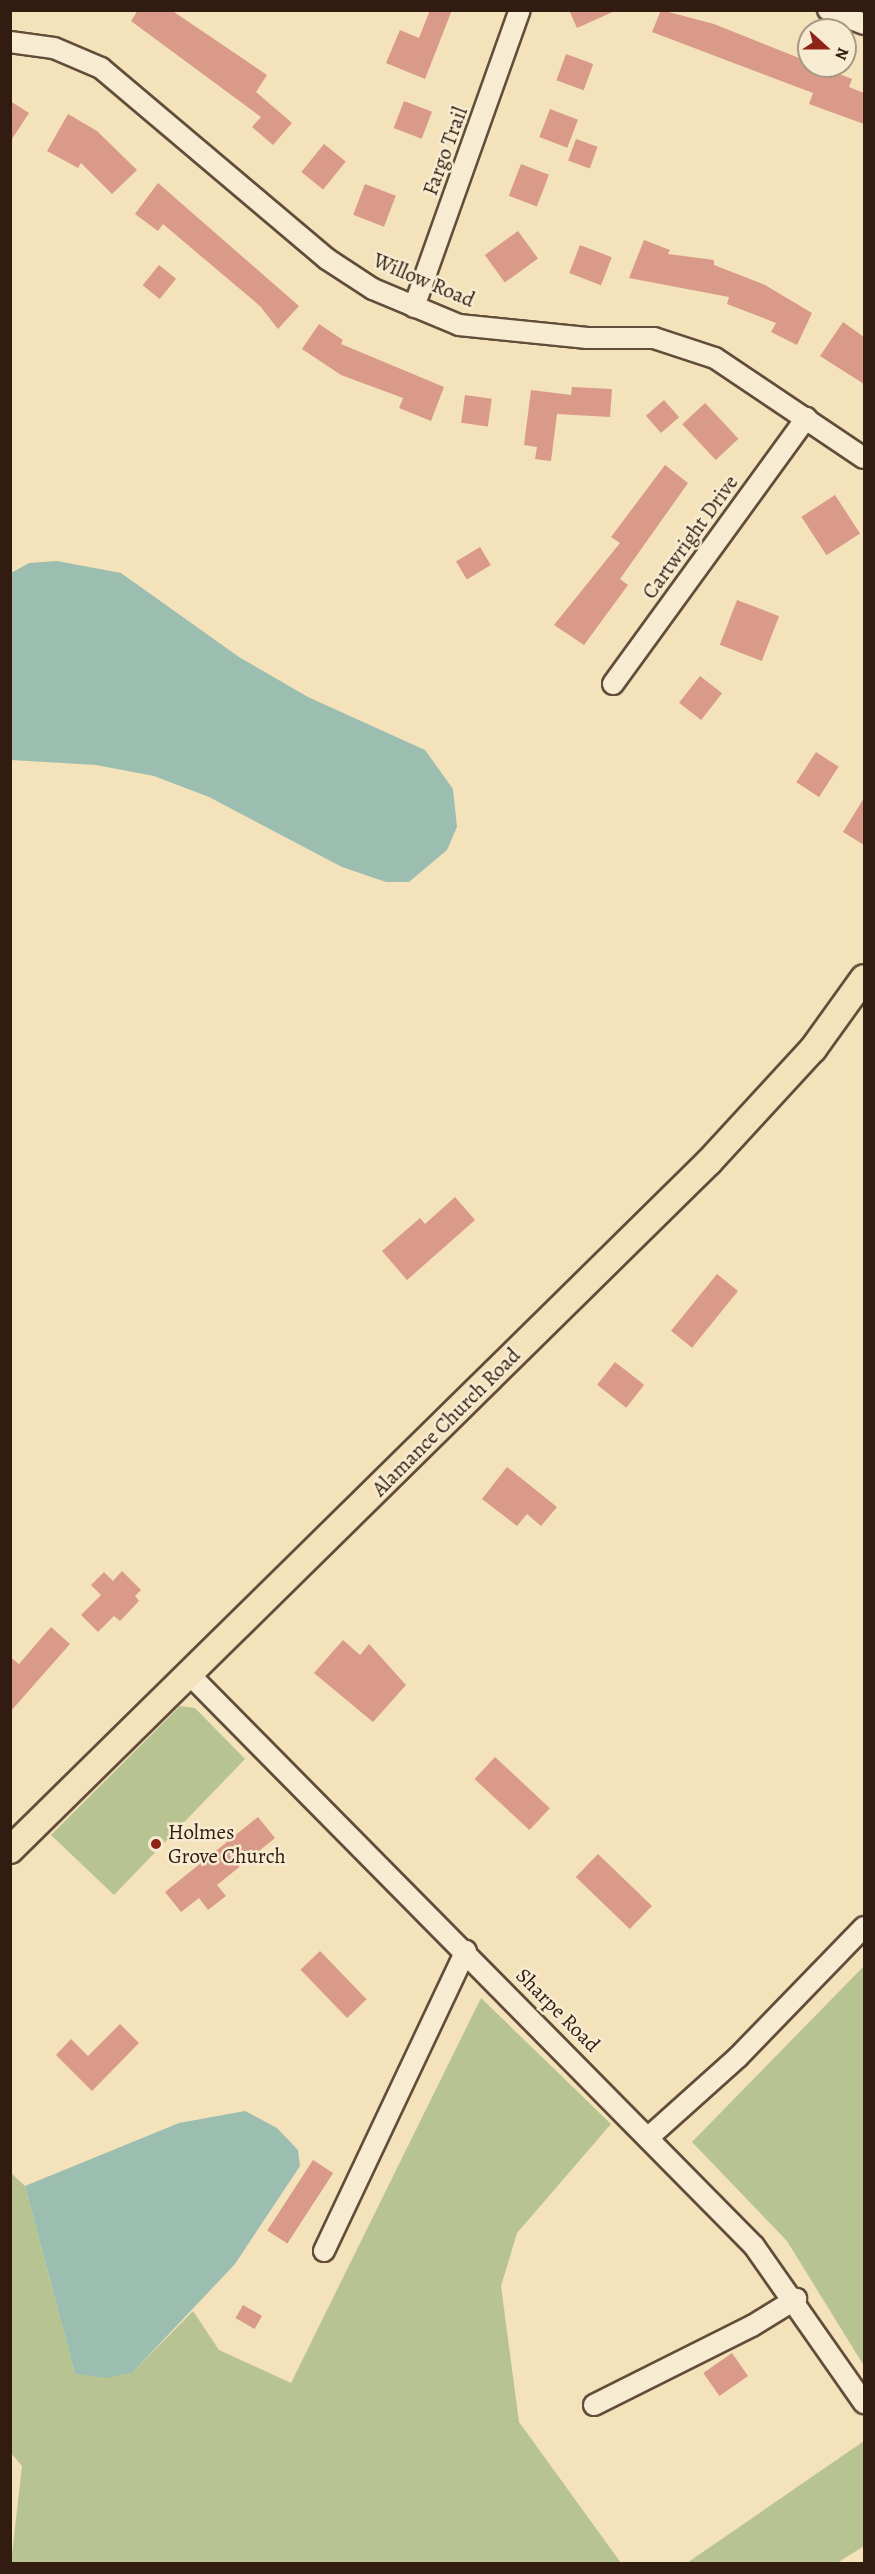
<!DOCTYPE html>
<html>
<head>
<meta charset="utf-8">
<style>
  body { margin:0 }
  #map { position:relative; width:875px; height:2574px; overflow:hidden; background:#f3e2ba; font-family:Alegreya,serif }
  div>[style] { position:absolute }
  .green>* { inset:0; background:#b7c492 }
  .water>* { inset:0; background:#9bbeb0 }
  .building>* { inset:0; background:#d99a89; transform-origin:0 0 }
  .roads { filter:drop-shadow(2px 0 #624d3b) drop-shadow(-2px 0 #624d3b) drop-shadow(0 2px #624d3b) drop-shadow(0 -2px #624d3b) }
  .minor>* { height:20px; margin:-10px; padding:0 10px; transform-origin:10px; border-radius:10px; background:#f7ecd2 }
  .major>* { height:26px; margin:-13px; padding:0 13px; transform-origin:13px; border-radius:13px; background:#f3e2ba }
  .dots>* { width:16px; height:16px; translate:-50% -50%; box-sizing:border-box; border:3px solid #f7ecd2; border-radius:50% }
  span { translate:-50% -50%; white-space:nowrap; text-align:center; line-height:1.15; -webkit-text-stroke:5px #f7ecd2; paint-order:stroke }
  .street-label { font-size:21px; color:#321b11 }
  .poi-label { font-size:21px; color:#321b11 }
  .left { translate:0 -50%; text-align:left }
  .frame { position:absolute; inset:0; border:12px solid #321b11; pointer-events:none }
  .north { position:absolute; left:797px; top:18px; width:60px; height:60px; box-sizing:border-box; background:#f7ecd2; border:2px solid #a89885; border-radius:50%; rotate:111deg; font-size:16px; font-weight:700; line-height:24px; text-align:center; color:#321b11 }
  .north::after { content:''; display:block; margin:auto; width:21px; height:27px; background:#8f2418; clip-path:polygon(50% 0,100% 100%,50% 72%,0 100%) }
</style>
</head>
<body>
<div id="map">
  <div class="green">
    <div style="clip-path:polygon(180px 1706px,195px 1708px,245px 1759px,114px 1895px,51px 1835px)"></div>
    <div style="clip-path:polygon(864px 1966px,864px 2366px,787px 2241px,692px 2142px)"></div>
    <div style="clip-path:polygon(481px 1998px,611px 2124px,517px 2233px,501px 2286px,519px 2422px,621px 2563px,11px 2563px,22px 2466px,10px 2452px,10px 2172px,25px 2186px,75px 2374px,133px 2372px,193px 2311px,219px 2350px,291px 2383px)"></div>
    <div style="clip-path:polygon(864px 2441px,864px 2546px,837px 2563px,687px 2563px)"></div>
  </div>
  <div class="water">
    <div style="clip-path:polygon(57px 561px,121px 573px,239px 657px,308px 697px,425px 750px,453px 789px,457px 827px,447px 850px,409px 882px,386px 882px,342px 867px,209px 797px,154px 776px,96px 765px,11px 760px,11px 573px,29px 563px)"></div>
    <div style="clip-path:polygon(245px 2111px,277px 2128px,298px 2150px,300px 2166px,235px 2264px,133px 2372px,108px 2378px,75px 2374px,25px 2186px,179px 2123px)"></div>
  </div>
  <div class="building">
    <div style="clip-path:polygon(138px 10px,171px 10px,267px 75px,256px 92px,292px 123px,273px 145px,252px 127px,261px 117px,131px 21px)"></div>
    <div style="clip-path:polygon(430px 10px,452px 10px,425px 79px,386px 63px,400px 30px,419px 38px)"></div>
    <div style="clip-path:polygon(569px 10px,617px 10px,577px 28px)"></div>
    <div style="clip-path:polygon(661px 10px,714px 24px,852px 79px,849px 87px,864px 93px,864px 124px,809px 104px,813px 93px,652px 32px)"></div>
    <div style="left:566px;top:54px;width:29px;height:28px;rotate:20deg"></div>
    <div style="clip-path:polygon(10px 101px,29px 113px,10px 142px)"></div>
    <div style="left:404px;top:101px;width:30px;height:29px;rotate:21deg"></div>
    <div style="left:550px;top:109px;width:30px;height:30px;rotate:21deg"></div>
    <div style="clip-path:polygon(68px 114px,97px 131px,137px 170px,112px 194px,81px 163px,78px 168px,47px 151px)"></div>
    <div style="left:576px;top:139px;width:23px;height:23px;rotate:20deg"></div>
    <div style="left:324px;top:144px;width:28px;height:36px;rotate:39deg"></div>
    <div style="left:521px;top:164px;width:30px;height:34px;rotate:21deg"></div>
    <div style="clip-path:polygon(158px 183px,299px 306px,278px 329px,260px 306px,163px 224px,158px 231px,135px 214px)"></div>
    <div style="left:365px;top:184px;width:33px;height:33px;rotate:21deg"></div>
    <div style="left:518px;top:231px;width:34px;height:41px;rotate:54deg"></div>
    <div style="clip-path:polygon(644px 240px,670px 250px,668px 254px,714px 260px,714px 265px,765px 285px,812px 313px,797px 345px,771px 332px,776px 323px,727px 304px,729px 297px,629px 278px)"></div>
    <div style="left:580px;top:245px;width:34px;height:30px;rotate:21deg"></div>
    <div style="left:159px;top:265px;width:22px;height:26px;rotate:39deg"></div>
    <div style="clip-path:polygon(843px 322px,864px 337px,864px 384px,820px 356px)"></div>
    <div style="clip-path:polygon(319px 324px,343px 340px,341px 344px,444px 387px,431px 421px,399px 408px,403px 398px,341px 375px,302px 349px)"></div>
    <div style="clip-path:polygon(572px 387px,612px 389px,610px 417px,557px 414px,551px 461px,535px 459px,537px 447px,524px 445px,531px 390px,571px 395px)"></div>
    <div style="left:465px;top:395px;width:27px;height:28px;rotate:8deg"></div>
    <div style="left:664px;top:400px;width:23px;height:24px;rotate:49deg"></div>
    <div style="left:705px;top:403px;width:49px;height:31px;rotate:47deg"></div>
    <div style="clip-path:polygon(665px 465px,688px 483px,620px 579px,628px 585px,584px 645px,554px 625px,620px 543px,611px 537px)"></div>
    <div style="left:835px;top:495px;width:46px;height:40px;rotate:57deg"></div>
    <div style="left:480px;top:547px;width:21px;height:28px;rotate:59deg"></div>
    <div style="left:737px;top:600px;width:45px;height:48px;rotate:21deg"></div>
    <div style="left:700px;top:676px;width:28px;height:34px;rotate:38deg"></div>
    <div style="left:816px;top:752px;width:27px;height:36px;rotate:33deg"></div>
    <div style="clip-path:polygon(864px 798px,864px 845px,843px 832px)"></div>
    <div style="clip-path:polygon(455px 1197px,475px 1220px,407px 1280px,382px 1251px,420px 1218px,425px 1224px)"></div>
    <div style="left:717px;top:1274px;width:27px;height:73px;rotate:39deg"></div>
    <div style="left:615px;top:1362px;width:37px;height:29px;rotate:38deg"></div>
    <div style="clip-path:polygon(507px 1467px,557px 1507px,541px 1526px,527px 1514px,517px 1526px,482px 1499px)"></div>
    <div style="clip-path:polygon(122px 1571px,141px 1590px,135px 1596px,139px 1601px,120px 1621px,114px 1616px,98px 1632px,81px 1615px,101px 1595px,91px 1585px,104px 1572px,113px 1581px)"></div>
    <div style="clip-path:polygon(51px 1627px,70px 1644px,10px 1712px,10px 1657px,19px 1664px)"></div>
    <div style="clip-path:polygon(343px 1640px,360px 1655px,369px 1644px,406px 1685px,373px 1722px,314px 1673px)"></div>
    <div style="left:495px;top:1757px;width:75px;height:30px;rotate:43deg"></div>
    <div style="clip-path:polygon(258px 1817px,275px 1838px,217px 1885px,226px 1896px,208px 1910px,199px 1898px,181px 1912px,165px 1892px)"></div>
    <div style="left:598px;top:1854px;width:75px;height:32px;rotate:44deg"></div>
    <div style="left:320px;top:1951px;width:67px;height:27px;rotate:46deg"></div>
    <div style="clip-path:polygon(120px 2024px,139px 2043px,92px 2091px,56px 2055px,71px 2039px,88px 2056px)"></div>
    <div style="left:313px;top:2160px;width:24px;height:84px;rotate:33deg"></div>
    <div style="left:243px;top:2305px;width:22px;height:15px;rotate:30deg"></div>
    <div style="left:732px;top:2353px;width:28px;height:35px;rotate:55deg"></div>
  </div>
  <div class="roads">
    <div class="minor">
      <div style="left:828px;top:10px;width:39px;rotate:21deg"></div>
      <div style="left:10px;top:42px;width:44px;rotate:7.8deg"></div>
      <div style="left:54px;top:48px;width:51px;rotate:23.1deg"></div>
      <div style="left:101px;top:68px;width:296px;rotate:40.2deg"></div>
      <div style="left:327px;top:259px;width:55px;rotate:33.1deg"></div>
      <div style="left:373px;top:289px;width:93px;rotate:22.7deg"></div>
      <div style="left:459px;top:325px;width:129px;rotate:5.8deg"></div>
      <div style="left:587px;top:338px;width:67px"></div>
      <div style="left:654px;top:338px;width:64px;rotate:18.2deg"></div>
      <div style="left:715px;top:358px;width:179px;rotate:33.9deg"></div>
      <div style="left:414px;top:307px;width:315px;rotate:-70.4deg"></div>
      <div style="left:613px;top:684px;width:329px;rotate:-54deg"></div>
      <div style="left:189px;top:1674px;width:804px;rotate:45.35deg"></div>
      <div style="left:754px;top:2246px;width:192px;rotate:55deg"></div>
      <div style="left:650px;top:2136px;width:118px;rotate:-41.9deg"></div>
      <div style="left:738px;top:2057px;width:181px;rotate:-45.9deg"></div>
      <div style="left:324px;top:2251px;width:332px;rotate:-64.7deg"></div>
      <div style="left:594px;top:2405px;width:177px;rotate:-26.6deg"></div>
      <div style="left:752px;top:2326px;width:52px;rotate:-31.5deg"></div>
    </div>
    <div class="major">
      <div style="left:10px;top:1850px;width:981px;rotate:-44.55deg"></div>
      <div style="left:709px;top:1162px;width:154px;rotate:-47.4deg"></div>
      <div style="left:813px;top:1049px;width:87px;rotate:-54.3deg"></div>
    </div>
  </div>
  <div class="dots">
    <div style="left:156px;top:1844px;background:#8f2418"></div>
  </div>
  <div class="street-label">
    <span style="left:445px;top:151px;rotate:-70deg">Fargo Trail</span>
    <span style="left:424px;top:280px;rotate:23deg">Willow Road</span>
    <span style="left:690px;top:537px;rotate:-54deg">Cartwright Drive</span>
    <span style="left:446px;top:1422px;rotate:-45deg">Alamance Church Road</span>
    <span style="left:558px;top:2010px;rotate:45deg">Sharpe Road</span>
  </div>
  <div class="poi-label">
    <span class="left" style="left:168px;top:1844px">Holmes<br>Grove Church</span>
  </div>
  <div class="frame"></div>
  <div class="north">N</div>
</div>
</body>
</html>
